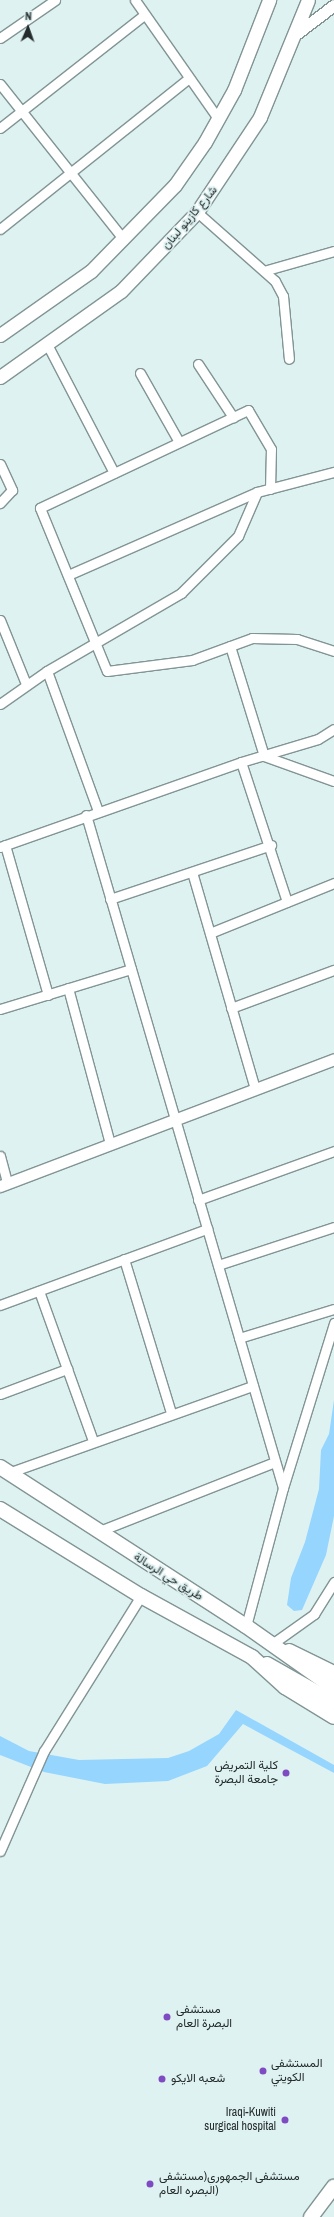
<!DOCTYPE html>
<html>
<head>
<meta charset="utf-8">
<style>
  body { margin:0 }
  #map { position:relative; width:334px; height:2217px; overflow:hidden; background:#dff2f2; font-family:"Archivo Narrow",Vazirmatn,sans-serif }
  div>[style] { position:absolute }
  .water>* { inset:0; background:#95d5fe }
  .roads { filter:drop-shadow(1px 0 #829494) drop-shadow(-1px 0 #829494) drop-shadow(0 1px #829494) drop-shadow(0 -1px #829494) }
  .minor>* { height:9px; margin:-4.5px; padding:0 4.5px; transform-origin:4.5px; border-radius:4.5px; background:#fff }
  .tertiary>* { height:11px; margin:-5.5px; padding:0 5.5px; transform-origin:5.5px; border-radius:5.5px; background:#fff }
  .secondary>* { height:13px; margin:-6.5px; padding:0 6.5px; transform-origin:6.5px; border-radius:6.5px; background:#fff }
  .primary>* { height:14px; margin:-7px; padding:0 7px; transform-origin:7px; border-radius:7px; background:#fff }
  .dots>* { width:11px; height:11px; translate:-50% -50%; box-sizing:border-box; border:2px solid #dff2f2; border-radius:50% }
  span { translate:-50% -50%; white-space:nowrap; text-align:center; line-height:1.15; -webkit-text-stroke:3.5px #dff2f2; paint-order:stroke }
  .street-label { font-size:12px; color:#242b2b }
  .poi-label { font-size:12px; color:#242b2b }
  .right { translate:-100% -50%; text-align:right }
  .left { translate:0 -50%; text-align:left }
  .north { position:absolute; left:8px; top:8px; width:40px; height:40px; -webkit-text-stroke:3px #dff2f2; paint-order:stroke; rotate:2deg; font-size:11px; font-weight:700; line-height:16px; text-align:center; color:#242b2b }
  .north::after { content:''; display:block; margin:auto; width:14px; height:18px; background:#242b2b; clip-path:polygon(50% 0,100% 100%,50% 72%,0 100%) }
</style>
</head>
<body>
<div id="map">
  <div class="water">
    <div style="clip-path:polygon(334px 1400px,334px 1516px,326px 1555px,302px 1610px,294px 1611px,287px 1605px,291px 1578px,305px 1542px,319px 1489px,321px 1450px,329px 1434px)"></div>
    <div style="clip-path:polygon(236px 1710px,334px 1765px,334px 1773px,243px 1724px,207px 1766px,168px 1781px,105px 1784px,44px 1772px,0 1755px,0 1736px,29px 1751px,79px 1760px,168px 1758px,189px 1751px,219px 1734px)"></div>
  </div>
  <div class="roads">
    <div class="minor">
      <div style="left:135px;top:0;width:146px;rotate:55deg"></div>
      <div style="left:0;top:38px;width:67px;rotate:-34.6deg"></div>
      <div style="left:0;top:84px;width:199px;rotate:51.5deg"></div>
      <div style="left:0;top:128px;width:183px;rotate:-38.1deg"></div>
      <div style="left:197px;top:212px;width:104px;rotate:41.5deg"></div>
      <div style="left:275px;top:281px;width:17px;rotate:62deg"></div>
      <div style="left:283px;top:296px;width:63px;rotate:84.6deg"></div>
      <div style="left:0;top:229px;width:241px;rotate:-38.6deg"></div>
      <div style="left:267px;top:270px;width:70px;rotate:-15.8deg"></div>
      <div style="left:48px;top:346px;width:143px;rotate:62.5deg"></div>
      <div style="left:198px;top:364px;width:64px;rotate:56.6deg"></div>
      <div style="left:140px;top:373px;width:79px;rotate:60.5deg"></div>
      <div style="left:0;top:464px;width:29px;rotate:65deg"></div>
      <div style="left:12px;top:490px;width:18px;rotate:133deg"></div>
      <div style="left:270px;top:489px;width:40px;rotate:-88.6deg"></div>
      <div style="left:271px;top:449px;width:45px;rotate:-120.5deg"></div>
      <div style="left:248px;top:410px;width:230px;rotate:154.8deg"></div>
      <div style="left:40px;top:508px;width:176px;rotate:67.7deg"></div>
      <div style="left:107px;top:671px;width:86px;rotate:-7.4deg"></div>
      <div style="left:192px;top:660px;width:64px;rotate:-20.1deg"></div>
      <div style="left:252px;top:638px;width:45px;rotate:1.3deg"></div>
      <div style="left:297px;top:639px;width:39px;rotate:18deg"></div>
      <div style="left:68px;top:575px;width:206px;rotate:-23.7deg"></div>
      <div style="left:257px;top:492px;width:80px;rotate:-14.6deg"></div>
      <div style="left:0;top:620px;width:69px;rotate:67.9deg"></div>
      <div style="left:230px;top:646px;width:115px;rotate:72.8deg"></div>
      <div style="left:264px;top:756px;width:74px;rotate:19.7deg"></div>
      <div style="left:47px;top:671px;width:149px;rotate:70deg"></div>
      <div style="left:0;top:704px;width:57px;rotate:-35.1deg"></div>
      <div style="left:47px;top:671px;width:155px;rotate:-30.2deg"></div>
      <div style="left:181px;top:593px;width:81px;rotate:-45deg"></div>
      <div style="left:238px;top:536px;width:48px;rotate:-66.6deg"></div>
      <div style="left:241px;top:762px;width:147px;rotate:71.8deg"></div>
      <div style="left:86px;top:815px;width:701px;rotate:73.68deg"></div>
      <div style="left:5px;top:845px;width:156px;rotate:74deg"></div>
      <div style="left:0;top:847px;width:256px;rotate:-19.4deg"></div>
      <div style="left:241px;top:762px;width:80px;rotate:-16.6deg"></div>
      <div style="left:318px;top:739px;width:19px;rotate:-32deg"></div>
      <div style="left:192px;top:872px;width:226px;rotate:73.8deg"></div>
      <div style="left:110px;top:899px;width:170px;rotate:-18.5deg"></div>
      <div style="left:210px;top:933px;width:134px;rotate:-22deg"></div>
      <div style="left:68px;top:988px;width:162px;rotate:74.9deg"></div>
      <div style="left:231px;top:1008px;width:110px;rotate:-20.3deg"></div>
      <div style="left:0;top:1009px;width:137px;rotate:-17deg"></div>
      <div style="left:0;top:1156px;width:28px;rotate:75deg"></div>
      <div style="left:198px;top:1200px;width:145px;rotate:-19.8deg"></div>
      <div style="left:124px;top:1259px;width:161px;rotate:73deg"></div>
      <div style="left:218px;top:1265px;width:122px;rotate:-18.1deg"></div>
      <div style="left:39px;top:1291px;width:159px;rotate:70.2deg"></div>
      <div style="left:0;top:1305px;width:221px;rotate:-20.2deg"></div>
      <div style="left:239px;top:1338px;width:99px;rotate:-17deg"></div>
      <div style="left:0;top:1394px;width:72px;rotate:-20.5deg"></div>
      <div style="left:8px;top:1473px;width:260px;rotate:-19.6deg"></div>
      <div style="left:97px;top:1532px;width:191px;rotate:-21.5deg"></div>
      <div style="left:246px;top:1626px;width:143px;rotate:-75deg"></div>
      <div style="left:283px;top:1488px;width:173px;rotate:-72.8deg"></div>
      <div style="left:272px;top:1644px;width:52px;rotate:-35.5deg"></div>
      <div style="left:314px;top:1614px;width:38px;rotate:-58deg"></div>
      <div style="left:0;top:1851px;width:109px;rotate:-66.3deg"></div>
      <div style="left:44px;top:1751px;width:183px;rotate:-58deg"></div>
    </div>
    <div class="tertiary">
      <div style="left:296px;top:34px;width:48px;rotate:-37.3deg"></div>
      <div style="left:0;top:1186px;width:357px;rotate:-20.8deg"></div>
    </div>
    <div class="secondary">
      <div style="left:0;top:335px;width:111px;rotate:-35.1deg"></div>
      <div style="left:91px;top:271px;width:120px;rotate:-45.7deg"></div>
      <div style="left:175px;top:185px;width:52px;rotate:-55.1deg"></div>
      <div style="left:205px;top:142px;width:60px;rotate:-60.9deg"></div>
      <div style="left:234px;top:90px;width:97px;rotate:-68.7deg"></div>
      <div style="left:0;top:377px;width:148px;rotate:-35.4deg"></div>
      <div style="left:121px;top:291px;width:110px;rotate:-46.1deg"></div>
      <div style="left:197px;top:212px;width:114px;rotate:-56.4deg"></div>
      <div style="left:260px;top:117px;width:126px;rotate:-67.7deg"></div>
    </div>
    <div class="primary">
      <div style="left:0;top:1467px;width:293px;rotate:32.9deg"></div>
      <div style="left:246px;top:1626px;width:108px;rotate:35.2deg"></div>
      <div style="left:0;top:1509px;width:166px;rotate:31.7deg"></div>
      <div style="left:141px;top:1596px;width:127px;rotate:28.8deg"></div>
      <div style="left:252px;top:1657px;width:45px;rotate:42.3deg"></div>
      <div style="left:285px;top:1687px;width:57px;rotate:31.5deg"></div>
      <div style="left:289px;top:1651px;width:50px;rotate:26.1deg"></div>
      <div style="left:267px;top:1664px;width:77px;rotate:29.6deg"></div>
      <div style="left:311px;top:2217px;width:38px;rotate:-53deg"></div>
    </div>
  </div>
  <div class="dots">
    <div style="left:286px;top:1773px;background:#7f4bc3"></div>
    <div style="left:167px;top:2017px;background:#7f4bc3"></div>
    <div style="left:263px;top:2071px;background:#7f4bc3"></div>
    <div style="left:162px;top:2079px;background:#7f4bc3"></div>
    <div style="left:285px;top:2120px;background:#7f4bc3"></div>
    <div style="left:150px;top:2184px;background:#7f4bc3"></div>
  </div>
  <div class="street-label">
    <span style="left:190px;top:218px;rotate:-50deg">شارع كازينو لبنان</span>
    <span style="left:168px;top:1577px;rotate:32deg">طريق حي الرسالة</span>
  </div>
  <div class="poi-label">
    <span class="right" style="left:278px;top:1773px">كلية التمريض<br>جامعة البصرة</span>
    <span class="left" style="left:176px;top:2017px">مستشفى<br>البصرة العام</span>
    <span class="left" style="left:271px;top:2071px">المستشفى<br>الكويتي</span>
    <span class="left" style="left:171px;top:2079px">شعبه الايكو</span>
    <span class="right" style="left:276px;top:2120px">Iraqi-Kuwiti<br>surgical hospital</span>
    <span class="left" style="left:159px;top:2184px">مستشفى الجمهوري(مستشفى<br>البصره العام)</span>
  </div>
  <div class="north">N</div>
</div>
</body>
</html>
